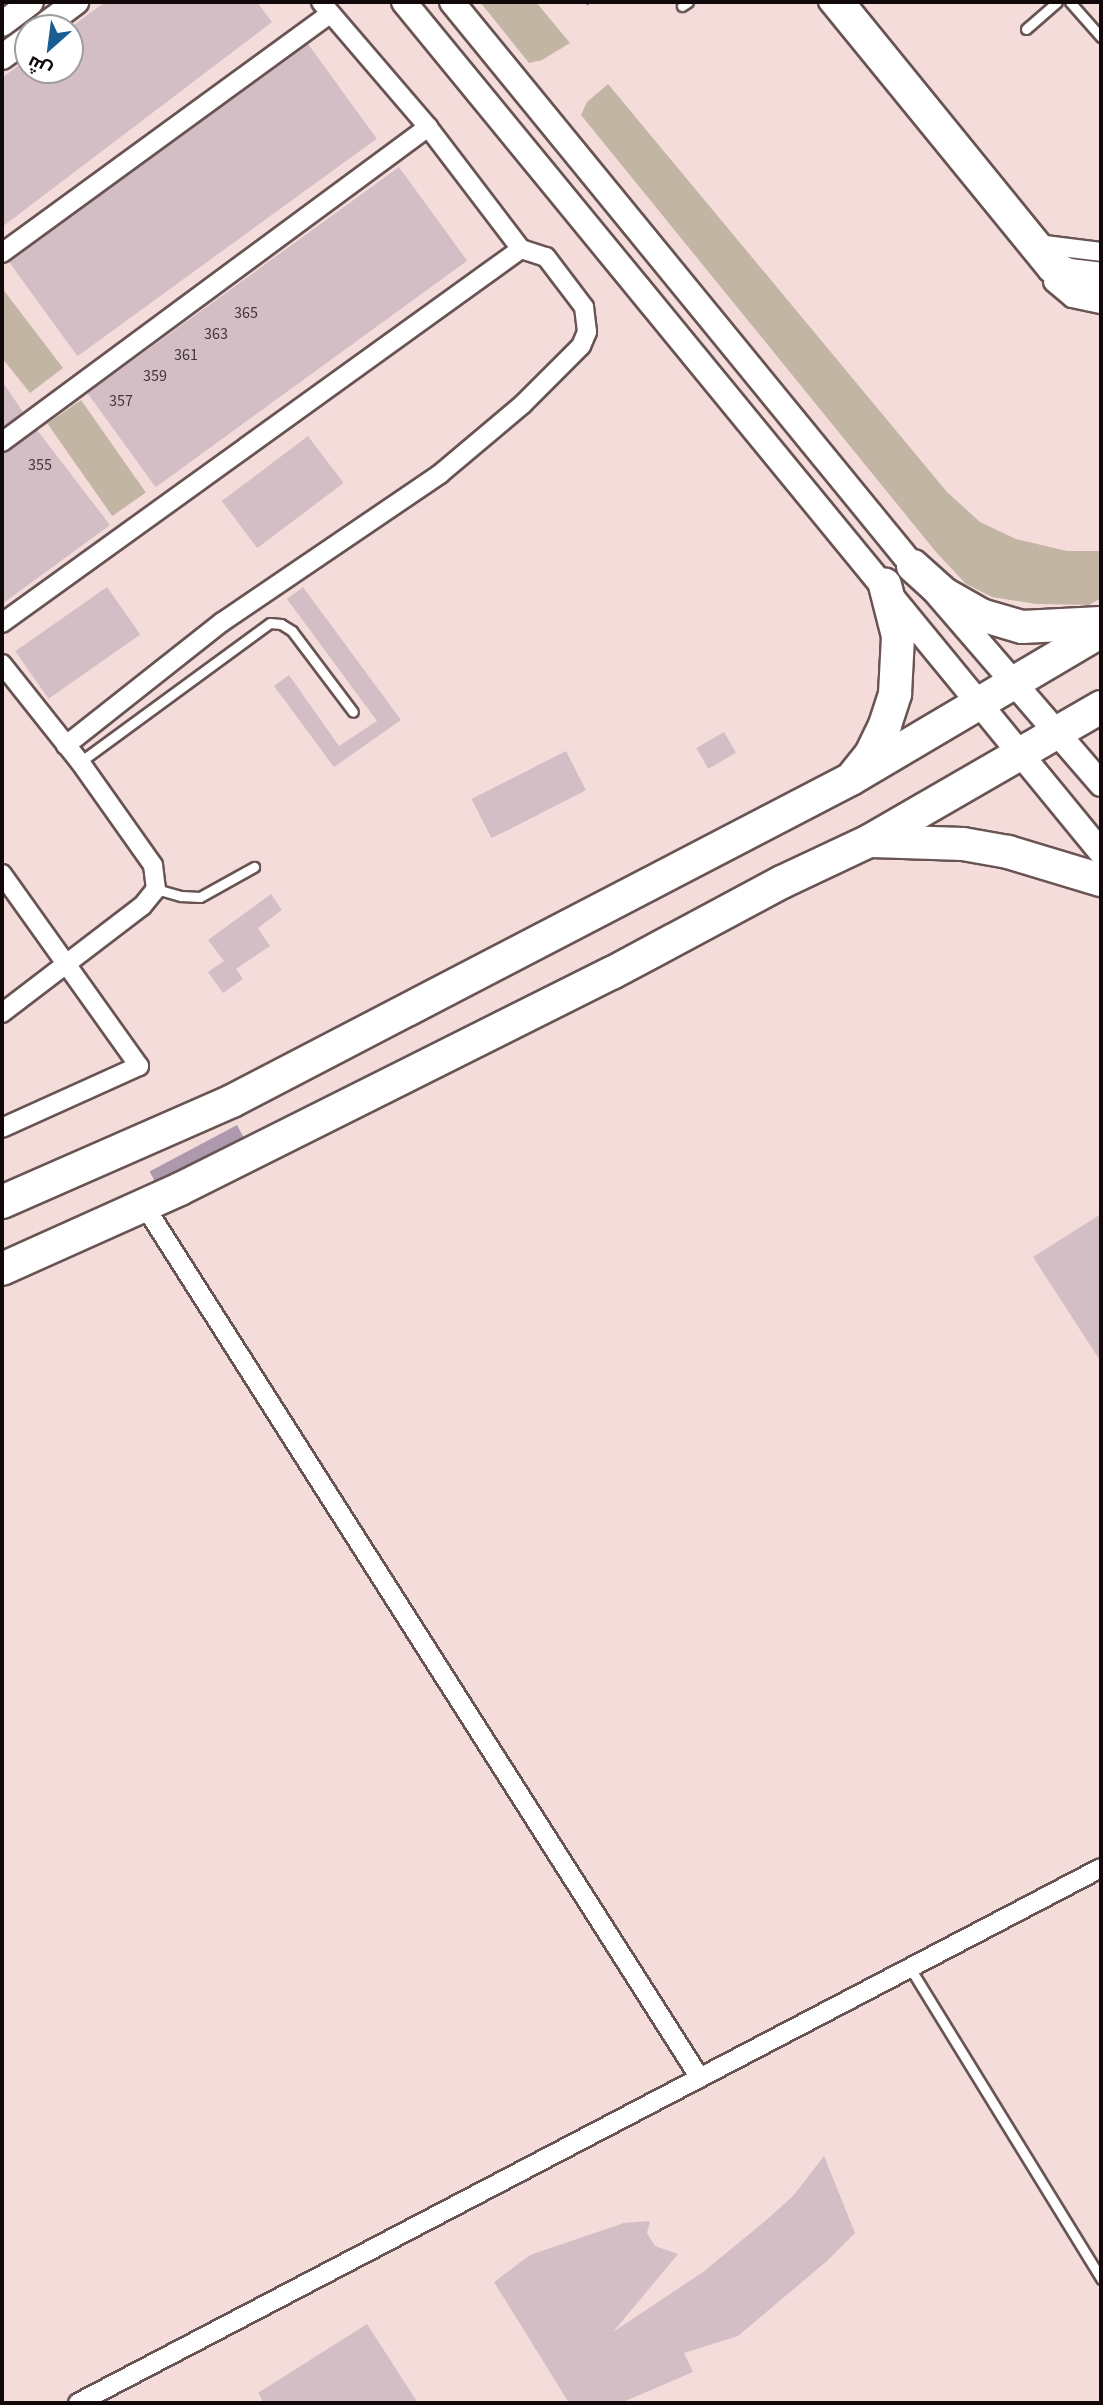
<!DOCTYPE html>
<html>
<head>
<meta charset="utf-8">
<style>
  body { margin:0 }
  #map { position:relative; width:1103px; height:2405px; overflow:hidden; background:#f4dcdb; font-family:"Source Sans 3",Cairo,sans-serif }
  div>[style] { position:absolute }
  .green>* { inset:0; background:#c3b5a3; transform-origin:0 0 }
  .water>* { inset:0; background:#ae98ad; transform-origin:0 0 }
  .building>* { inset:0; background:#d4bec6; transform-origin:0 0 }
  .path>* { height:3.5px; margin-top:-1.75px; transform-origin:0; background:repeating-linear-gradient(90deg,#8c7c7b 0 7px,transparent 0 10.5px) }
  .roads { filter:drop-shadow(2px 0 #685453) drop-shadow(-2px 0 #685453) drop-shadow(0 2px #685453) drop-shadow(0 -2px #685453) }
  .lane>* { height:9px; margin:-4.5px; padding:0 4.5px; transform-origin:4.5px; border-radius:4.5px; background:#fff }
  .street>* { height:18px; margin:-9px; padding:0 9px; transform-origin:9px; border-radius:9px; background:#fff }
  .secondary>* { height:24px; margin:-12px; padding:0 12px; transform-origin:12px; border-radius:12px; background:#fff }
  .highway>* { height:32px; margin:-16px; padding:0 16px; transform-origin:16px; border-radius:16px; background:#fff }
  span { translate:-50% -50%; white-space:nowrap; text-align:center; line-height:1.15; -webkit-text-stroke:6px #fff; paint-order:stroke }
  .number-label { font-size:16px; color:#423638 }
  .number-label span { -webkit-text-stroke-width:0 }
  .frame { position:absolute; inset:0; border:4px solid #110909; pointer-events:none }
  .north { position:absolute; left:14px; top:14px; width:70px; height:70px; box-sizing:border-box; background:#fff; border:2px solid #a09d9d; border-radius:50%; rotate:208deg; font-size:19px; font-weight:700; line-height:28px; text-align:center; color:#110909 }
  .north::after { content:''; display:block; margin:auto; width:24px; height:32px; background:#1a5d92; clip-path:polygon(50% 0,100% 100%,50% 72%,0 100%) }
</style>
</head>
<body>
<div id="map">
  <div class="green">
    <div style="clip-path:polygon(480px 2px,536px 2px,570px 43px,542px 60px,529px 63px)"></div>
    <div style="clip-path:polygon(608px 84px,947px 492px,980px 522px,1016px 539px,1067px 551px,1101px 551px,1101px 598px,1089px 605px,1036px 604px,992px 597px,966px 584px,936px 552px,581px 115px,587px 102px)"></div>
    <div style="clip-path:polygon(2px 288px,63px 368px,30px 393px,2px 358px)"></div>
    <div style="left:81px;top:400px;width:113px;height:41px;rotate:55deg"></div>
  </div>
  <div class="water">
    <div style="left:237px;top:1125px;width:17px;height:99px;rotate:62deg"></div>
  </div>
  <div class="building">
    <div style="clip-path:polygon(105px 2px,257px 2px,272px 22px,2px 227px,2px 78px,28px 58px,28px 70px,70px 70px,70px 28px)"></div>
    <div style="left:308px;top:44px;width:117px;height:370px;rotate:54deg"></div>
    <div style="left:399px;top:167px;width:116px;height:385px;rotate:54deg"></div>
    <div style="clip-path:polygon(2px 381px,23px 412px,2px 428px)"></div>
    <div style="clip-path:polygon(37px 430px,110px 525px,2px 604px,2px 453px)"></div>
    <div style="left:308px;top:436px;width:59px;height:108px;rotate:53deg"></div>
    <div style="left:107px;top:587px;width:58px;height:112px;rotate:55deg"></div>
    <div style="clip-path:polygon(303px 587px,401px 720px,334px 767px,274px 686px,289px 675px,339px 746px,377px 721px,287px 599px)"></div>
    <div style="left:724px;top:732px;width:24px;height:32px;rotate:60deg"></div>
    <div style="left:566px;top:751px;width:44px;height:106px;rotate:63deg"></div>
    <div style="clip-path:polygon(271px 894px,282px 910px,258px 928px,270px 946px,236px 969px,243px 979px,223px 993px,208px 972px,224px 961px,208px 940px)"></div>
    <div style="clip-path:polygon(1101px 1214px,1101px 1362px,1033px 1257px)"></div>
    <div style="clip-path:polygon(824px 2156px,855px 2233px,827px 2261px,738px 2336px,684px 2353px,693px 2372px,621px 2403px,569px 2403px,494px 2282px,530px 2255px,624px 2223px,650px 2221px,647px 2233px,655px 2246px,678px 2254px,613px 2332px,703px 2272px,764px 2222px,793px 2196px)"></div>
    <div style="clip-path:polygon(367px 2324px,418px 2403px,264px 2403px,258px 2393px)"></div>
  </div>
  <div class="path">
    <div style="left:587px;top:2px;width:3px;rotate:45deg"></div>
  </div>
  <div class="roads">
    <div class="lane">
      <div style="left:1070px;top:2px;width:47px;rotate:48.5deg"></div>
      <div style="left:682px;top:6px;width:7px;rotate:-34deg"></div>
      <div style="left:1026px;top:29px;width:41px;rotate:-41.1deg"></div>
      <div style="left:80px;top:762px;width:235px;rotate:-36.2deg"></div>
      <div style="left:270px;top:623px;width:11px;rotate:5deg"></div>
      <div style="left:281px;top:624px;width:13px;rotate:32deg"></div>
      <div style="left:292px;top:631px;width:101px;rotate:53deg"></div>
      <div style="left:156px;top:889px;width:26px;rotate:16deg"></div>
      <div style="left:181px;top:896px;width:19px;rotate:3deg"></div>
      <div style="left:200px;top:897px;width:62px;rotate:-29.1deg"></div>
      <div style="left:910px;top:1968px;width:365px;rotate:58.4deg"></div>
    </div>
    <div class="street">
      <div style="left:321px;top:2px;width:165px;rotate:49.4deg"></div>
      <div style="left:428px;top:127px;width:153px;rotate:52.7deg"></div>
      <div style="left:828px;top:2px;width:348px;rotate:50.8deg"></div>
      <div style="left:1048px;top:272px;width:20px;rotate:30deg"></div>
      <div style="left:1065px;top:282px;width:36px;rotate:9deg"></div>
      <div style="left:846px;top:2px;width:335px;rotate:50.9deg"></div>
      <div style="left:1057px;top:262px;width:14px;rotate:25deg"></div>
      <div style="left:1070px;top:268px;width:31px;rotate:7deg"></div>
      <div style="left:1045px;top:245px;width:56px;rotate:7.1deg"></div>
      <div style="left:2px;top:253px;width:406px;rotate:-36.1deg"></div>
      <div style="left:1053px;top:282px;width:25px;rotate:40deg"></div>
      <div style="left:1072px;top:298px;width:30px;rotate:12deg"></div>
      <div style="left:2px;top:442px;width:530px;rotate:-36.48deg"></div>
      <div style="left:2px;top:623px;width:640px;rotate:-35.78deg"></div>
      <div style="left:521px;top:249px;width:26px;rotate:18deg"></div>
      <div style="left:546px;top:257px;width:63px;rotate:52.8deg"></div>
      <div style="left:584px;top:307px;width:25px;rotate:83deg"></div>
      <div style="left:587px;top:332px;width:15px;rotate:113deg"></div>
      <div style="left:581px;top:346px;width:83px;rotate:135deg"></div>
      <div style="left:522px;top:405px;width:107px;rotate:139.9deg"></div>
      <div style="left:440px;top:474px;width:263px;rotate:145.8deg"></div>
      <div style="left:222px;top:622px;width:199px;rotate:141.7deg"></div>
      <div style="left:2px;top:664px;width:125px;rotate:51.5deg"></div>
      <div style="left:80px;top:762px;width:126px;rotate:54.7deg"></div>
      <div style="left:153px;top:865px;width:24px;rotate:83deg"></div>
      <div style="left:156px;top:889px;width:22px;rotate:129deg"></div>
      <div style="left:142px;top:906px;width:176px;rotate:142.6deg"></div>
      <div style="left:2px;top:874px;width:236px;rotate:54.5deg"></div>
      <div style="left:139px;top:1066px;width:150px;rotate:155.7deg"></div>
      <div style="left:144px;top:1205px;width:1035px;rotate:57.51deg"></div>
      <div style="left:78px;top:2403px;width:1154px;rotate:-27.61deg"></div>
    </div>
    <div class="secondary">
      <div style="left:404px;top:2px;width:1099px;rotate:50.65deg"></div>
      <div style="left:452px;top:2px;width:728px;rotate:50.74deg"></div>
      <div style="left:913px;top:566px;width:288px;rotate:49.2deg"></div>
      <div style="left:2px;top:24px;width:36px;rotate:-37deg"></div>
      <div style="left:41px;top:28px;width:44px;rotate:-36.6deg"></div>
      <div style="left:2px;top:57px;width:32px;rotate:-36deg"></div>
    </div>
    <div class="highway">
      <div style="left:913px;top:566px;width:42px;rotate:42.1deg"></div>
      <div style="left:944px;top:594px;width:43px;rotate:29.6deg"></div>
      <div style="left:981px;top:615px;width:43px;rotate:16.3deg"></div>
      <div style="left:1022px;top:627px;width:79px;rotate:-2.9deg"></div>
      <div style="left:855px;top:774px;width:26px;rotate:-51deg"></div>
      <div style="left:871px;top:754px;width:32px;rotate:-64deg"></div>
      <div style="left:885px;top:725px;width:33px;rotate:-72deg"></div>
      <div style="left:895px;top:694px;width:58px;rotate:-87deg"></div>
      <div style="left:898px;top:636px;width:53px;rotate:-104.3deg"></div>
      <div style="left:870px;top:841px;width:93px;rotate:1.8deg"></div>
      <div style="left:963px;top:844px;width:46px;rotate:10.1deg"></div>
      <div style="left:1008px;top:852px;width:97px;rotate:16.8deg"></div>
      <div style="left:2px;top:1202px;width:251px;rotate:-23.7deg"></div>
      <div style="left:232px;top:1101px;width:698px;rotate:-27.48deg"></div>
      <div style="left:851px;top:779px;width:291px;rotate:-30.6deg"></div>
      <div style="left:2px;top:1269px;width:195px;rotate:-24.2deg"></div>
      <div style="left:180px;top:1189px;width:483px;rotate:-26.6deg"></div>
      <div style="left:612px;top:973px;width:193px;rotate:-28.2deg"></div>
      <div style="left:782px;top:882px;width:96px;rotate:-25.2deg"></div>
      <div style="left:869px;top:841px;width:268px;rotate:-30deg"></div>
    </div>
  </div>
  <div class="number-label">
    <span style="left:246px;top:313px">365</span>
    <span style="left:216px;top:334px">363</span>
    <span style="left:186px;top:355px">361</span>
    <span style="left:155px;top:376px">359</span>
    <span style="left:121px;top:401px">357</span>
    <span style="left:40px;top:465px">355</span>
  </div>
  <div class="frame"></div>
  <div class="north">ش</div>
</div>
</body>
</html>
